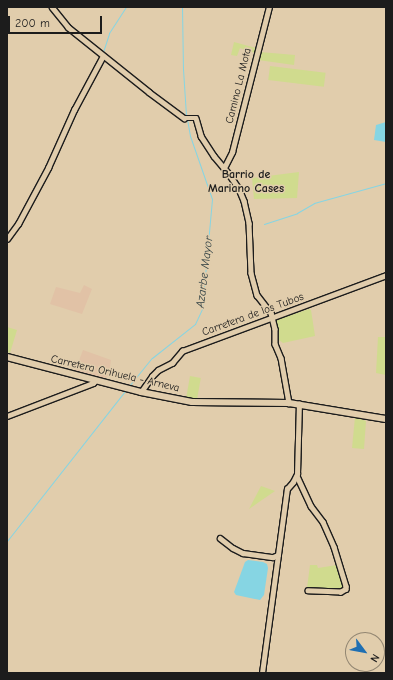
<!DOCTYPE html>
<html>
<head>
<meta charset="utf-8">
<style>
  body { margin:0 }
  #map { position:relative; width:393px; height:680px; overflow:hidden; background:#e1cdac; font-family:"Comic Neue",sans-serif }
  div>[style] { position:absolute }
  .built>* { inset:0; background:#e1c2a6 }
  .green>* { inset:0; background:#d0db8e; transform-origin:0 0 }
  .water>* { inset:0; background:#86d5e3 }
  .stream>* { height:1px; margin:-0.5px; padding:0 0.5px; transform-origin:0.5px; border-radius:0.5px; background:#86d5e3 }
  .roads { filter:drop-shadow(1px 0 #1c1c1c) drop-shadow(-1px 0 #1c1c1c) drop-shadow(0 1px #1c1c1c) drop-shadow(0 -1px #1c1c1c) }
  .minor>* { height:4.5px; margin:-2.25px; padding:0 2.25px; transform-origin:2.25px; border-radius:2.25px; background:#e1cdac }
  .major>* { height:6px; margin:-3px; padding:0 3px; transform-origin:3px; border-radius:3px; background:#e1cdac }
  span { translate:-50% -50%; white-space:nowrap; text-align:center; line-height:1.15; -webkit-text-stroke:3px #e1cdac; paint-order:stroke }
  .street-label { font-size:11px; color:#1c1c1c }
  .neighbourhood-label { font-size:12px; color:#1c1c1c; font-weight:700 }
  .water-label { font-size:12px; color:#314144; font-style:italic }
  .frame { position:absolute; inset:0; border:8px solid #1c1c1c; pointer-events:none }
  .north { position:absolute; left:345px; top:632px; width:40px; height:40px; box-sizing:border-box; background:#e1cdac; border:1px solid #928672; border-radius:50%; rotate:122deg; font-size:11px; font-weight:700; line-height:16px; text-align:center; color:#1c1c1c }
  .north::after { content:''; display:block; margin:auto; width:14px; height:18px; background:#1f6fb2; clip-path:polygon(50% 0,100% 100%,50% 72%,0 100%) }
  .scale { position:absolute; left:8px; top:16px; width:94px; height:18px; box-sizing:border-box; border:2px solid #1c1c1c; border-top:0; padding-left:5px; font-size:12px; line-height:14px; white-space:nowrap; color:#1c1c1c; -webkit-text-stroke:3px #e1cdac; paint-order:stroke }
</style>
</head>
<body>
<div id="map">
  <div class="built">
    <div style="clip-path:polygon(84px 285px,92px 289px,82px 314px,50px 304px,56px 287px,80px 293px)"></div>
    <div style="clip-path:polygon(83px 350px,111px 360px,109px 375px,104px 379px,75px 371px)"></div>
  </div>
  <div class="green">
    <div style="clip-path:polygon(234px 42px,256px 48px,255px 53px,240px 48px,237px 56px,231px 55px)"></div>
    <div style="clip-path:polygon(260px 52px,295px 55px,294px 65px,258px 60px)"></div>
    <div style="left:270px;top:66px;width:56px;height:14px;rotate:7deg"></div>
    <div style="clip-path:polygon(299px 172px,297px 198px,254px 199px,252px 178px)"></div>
    <div style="clip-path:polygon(309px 309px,311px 310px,315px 336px,283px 343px,279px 340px,276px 320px)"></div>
    <div style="clip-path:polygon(7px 327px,17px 330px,10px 353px,7px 352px)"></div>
    <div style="clip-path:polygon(378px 337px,386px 337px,386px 375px,376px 373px)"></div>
    <div style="left:190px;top:376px;width:11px;height:22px;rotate:10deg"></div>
    <div style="clip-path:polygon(355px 417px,366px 421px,364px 449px,352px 448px)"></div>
    <div style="clip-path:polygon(261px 486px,275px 491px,249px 509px)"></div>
    <div style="clip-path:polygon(310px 565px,317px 565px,318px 568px,337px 565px,343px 588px,307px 588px)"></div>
  </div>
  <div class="water">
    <div style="clip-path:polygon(386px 122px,386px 142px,374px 140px,376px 125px)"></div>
    <div style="clip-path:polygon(248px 560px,263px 562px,267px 564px,268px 568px,264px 595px,260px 600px,236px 595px,234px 592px,245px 562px)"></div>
  </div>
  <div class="stream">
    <div style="left:182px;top:7px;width:62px;rotate:89.1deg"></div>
    <div style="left:183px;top:69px;width:47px;rotate:86.3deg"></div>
    <div style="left:103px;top:52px;width:20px;rotate:-72deg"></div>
    <div style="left:109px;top:33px;width:31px;rotate:-57deg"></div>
    <div style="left:264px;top:224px;width:35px;rotate:-18deg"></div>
    <div style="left:297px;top:213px;width:20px;rotate:-30deg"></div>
    <div style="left:314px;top:203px;width:75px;rotate:-15.5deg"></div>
    <div style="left:129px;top:386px;width:36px;rotate:-51deg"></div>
    <div style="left:152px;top:358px;width:55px;rotate:-38.3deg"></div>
    <div style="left:195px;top:324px;width:17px;rotate:-65deg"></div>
    <div style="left:202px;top:309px;width:110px;rotate:-84.8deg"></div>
    <div style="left:212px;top:199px;width:67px;rotate:-109.2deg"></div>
    <div style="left:190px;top:136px;width:17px;rotate:-100deg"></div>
    <div style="left:7px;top:541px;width:191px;rotate:-51.8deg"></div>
  </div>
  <div class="roads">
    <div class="minor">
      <div style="left:52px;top:7px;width:26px;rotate:51deg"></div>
      <div style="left:68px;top:27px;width:104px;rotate:38.7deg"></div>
      <div style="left:149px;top:92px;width:44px;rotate:36.6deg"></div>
      <div style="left:184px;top:118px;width:12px"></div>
      <div style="left:196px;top:118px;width:19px;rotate:74deg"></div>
      <div style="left:201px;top:136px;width:24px;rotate:57deg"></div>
      <div style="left:214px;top:156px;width:23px;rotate:50deg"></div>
      <div style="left:229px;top:174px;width:18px;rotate:56deg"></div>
      <div style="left:239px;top:189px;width:13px;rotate:67deg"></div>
      <div style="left:244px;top:201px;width:23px;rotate:77deg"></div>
      <div style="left:249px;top:223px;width:50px;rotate:87.7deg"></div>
      <div style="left:251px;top:273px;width:23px;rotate:75deg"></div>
      <div style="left:257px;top:295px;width:23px;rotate:52deg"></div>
      <div style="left:271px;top:313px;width:16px;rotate:76deg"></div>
      <div style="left:275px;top:329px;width:15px;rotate:90deg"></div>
      <div style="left:275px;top:344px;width:15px;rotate:67deg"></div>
      <div style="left:281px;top:358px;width:46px;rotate:79.9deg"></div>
      <div style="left:224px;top:168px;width:18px;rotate:-63deg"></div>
      <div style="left:232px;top:152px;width:150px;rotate:-75.7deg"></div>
      <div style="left:7px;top:239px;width:19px;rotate:-54deg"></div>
      <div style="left:18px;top:224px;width:64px;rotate:-61.8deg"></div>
      <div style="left:48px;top:168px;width:64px;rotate:-65.9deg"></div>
      <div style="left:74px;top:110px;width:61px;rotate:-61.8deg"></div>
      <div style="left:141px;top:392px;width:19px;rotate:-55deg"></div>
      <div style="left:152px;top:376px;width:8px;rotate:-45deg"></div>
      <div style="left:158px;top:370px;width:16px;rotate:-27deg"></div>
      <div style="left:172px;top:363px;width:16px;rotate:-50deg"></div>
      <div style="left:182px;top:351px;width:218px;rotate:-20.4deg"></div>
      <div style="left:7px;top:416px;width:92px;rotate:-21deg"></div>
      <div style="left:93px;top:383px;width:4px;rotate:-45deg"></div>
      <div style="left:297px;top:476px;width:33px;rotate:65deg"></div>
      <div style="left:311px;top:506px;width:20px;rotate:53deg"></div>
      <div style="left:323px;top:522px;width:27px;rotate:66deg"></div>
      <div style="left:334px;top:547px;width:41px;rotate:72.9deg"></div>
      <div style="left:346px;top:586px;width:3px;rotate:90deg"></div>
      <div style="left:346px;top:589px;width:6px;rotate:149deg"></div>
      <div style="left:341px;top:592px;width:33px;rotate:-178deg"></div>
      <div style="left:220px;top:538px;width:16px;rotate:38deg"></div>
      <div style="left:233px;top:548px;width:11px;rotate:27deg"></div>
      <div style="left:243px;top:553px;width:30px;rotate:8deg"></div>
      <div style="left:273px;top:557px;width:5px;rotate:-22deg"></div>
      <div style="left:262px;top:673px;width:186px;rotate:-82.3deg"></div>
      <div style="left:287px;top:489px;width:9px;rotate:-49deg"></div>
      <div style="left:293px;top:482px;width:9px;rotate:-63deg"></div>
      <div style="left:297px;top:474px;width:70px;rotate:-88.4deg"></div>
    </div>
    <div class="major">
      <div style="left:7px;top:357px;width:138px;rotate:14.6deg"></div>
      <div style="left:141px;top:392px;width:52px;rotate:11.1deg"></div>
      <div style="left:192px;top:402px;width:97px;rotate:0.6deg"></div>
      <div style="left:289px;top:403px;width:98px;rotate:9.4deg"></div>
    </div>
  </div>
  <div class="street-label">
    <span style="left:239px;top:86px;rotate:-76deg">Camino La Mota</span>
    <span style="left:253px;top:315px;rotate:-20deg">Carretera de los Tubos</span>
    <span style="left:115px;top:374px;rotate:13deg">Carretera Orihuela - Arneva</span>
  </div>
  <div class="neighbourhood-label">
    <span style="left:246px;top:182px">Barrio de<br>Mariano Cases</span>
  </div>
  <div class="water-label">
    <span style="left:205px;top:272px;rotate:-83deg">Azarbe Mayor</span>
  </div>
  <div class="frame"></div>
  <div class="north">N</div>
  <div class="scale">200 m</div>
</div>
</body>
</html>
